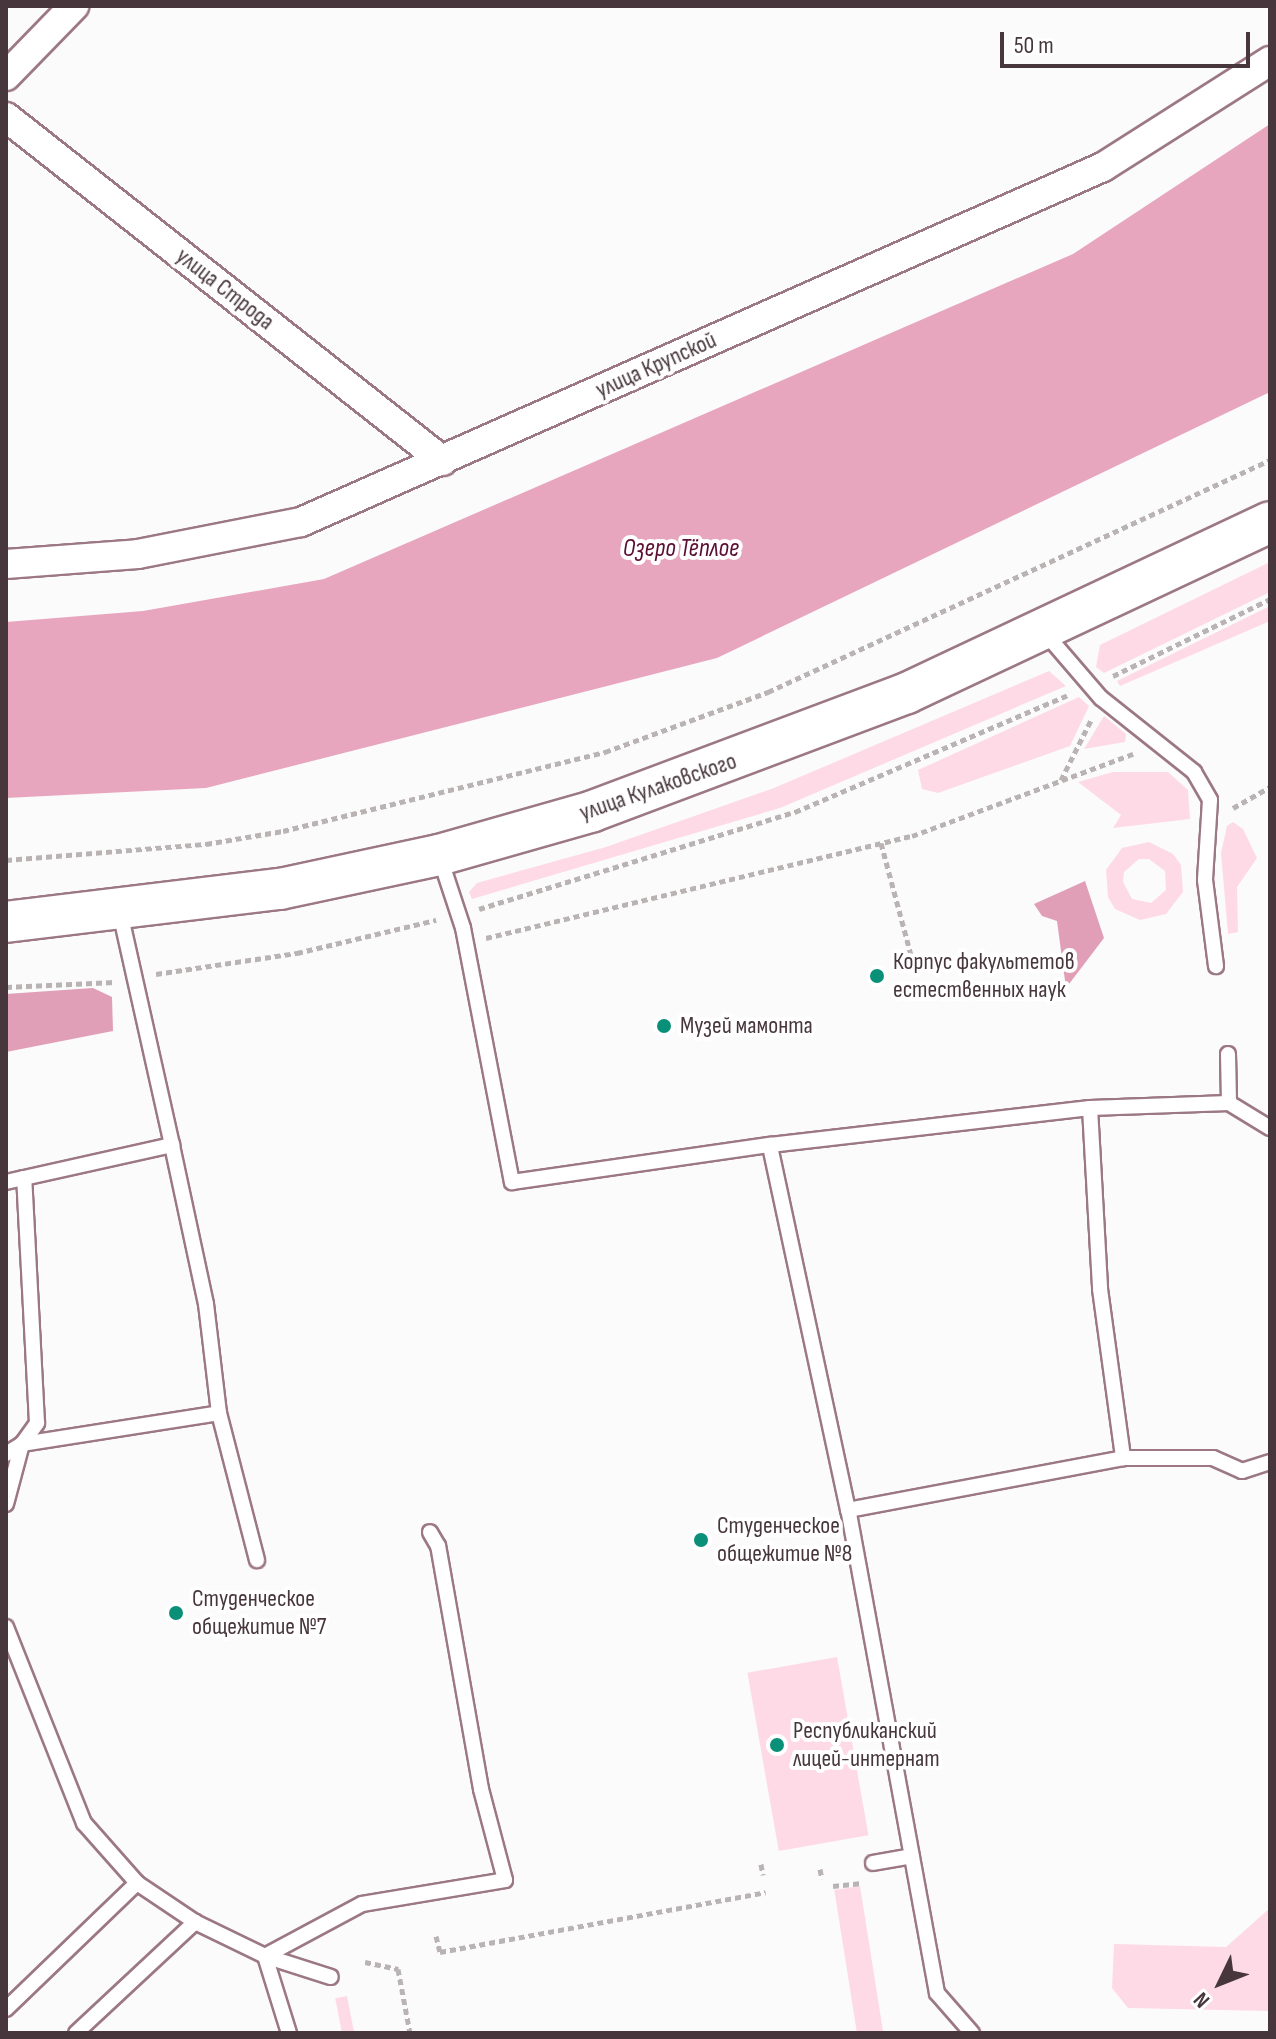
<!DOCTYPE html>
<html>
<head>
<meta charset="utf-8">
<style>
  body { margin:0 }
  #map { position:relative; width:1276px; height:2039px; overflow:hidden; background:#fbfbfb; font-family:"Sofia Sans Condensed",sans-serif }
  div>[style] { position:absolute }
  .green>* { inset:0; background:#fedae6; transform-origin:0 0 }
  .forest>* { inset:0; background:#e09fb7 }
  .water>* { inset:0; background:#e8a6be }
  .path>* { height:5px; margin-top:-2.5px; transform-origin:0; background:repeating-linear-gradient(90deg,#b9b3b4 0 6px,transparent 0 10px) }
  .roads { filter:drop-shadow(2px 0 #9c7885) drop-shadow(-2px 0 #9c7885) drop-shadow(0 2px #9c7885) drop-shadow(0 -2px #9c7885) }
  .service>* { height:14px; margin:-7px; padding:0 7px; transform-origin:7px; border-radius:7px; background:#fff }
  .minor>* { height:28px; margin:-14px; padding:0 14px; transform-origin:14px; border-radius:14px; background:#fff }
  .secondary>* { height:40px; margin:-20px; padding:0 20px; transform-origin:20px; border-radius:20px; background:#fff }
  .dots>* { width:22px; height:22px; translate:-50% -50%; box-sizing:border-box; border:4px solid #fff; border-radius:50% }
  span { translate:-50% -50%; white-space:nowrap; text-align:center; line-height:1.15; -webkit-text-stroke:8px #fff; paint-order:stroke }
  .street-label { font-size:24px; color:#47373c }
  .poi-label { font-size:24px; color:#47373c }
  .left { translate:0 -50%; text-align:left }
  .water-label { font-size:26px; color:#5b0f35; font-style:italic }
  .frame { position:absolute; inset:0; border:8px solid #47373c; pointer-events:none }
  .north { position:absolute; left:1180px; top:1943px; width:80px; height:80px; -webkit-text-stroke:6px #fff; paint-order:stroke; rotate:227deg; font-size:22px; font-weight:700; line-height:32px; text-align:center; color:#47373c }
  .north::after { content:''; display:block; margin:auto; width:28px; height:36px; background:#47373c; clip-path:polygon(50% 0,100% 100%,50% 72%,0 100%) }
  .scale { position:absolute; left:1000px; top:32px; width:250px; height:36px; box-sizing:border-box; border:4px solid #47373c; border-top:0; padding-left:10px; font-size:24px; line-height:28px; white-space:nowrap; color:#47373c; -webkit-text-stroke:6px #fff; paint-order:stroke }
</style>
</head>
<body>
<div id="map">
  <div class="green">
    <div style="clip-path:polygon(1270px 562px,1270px 592px,1104px 673px,1096px 667px,1100px 645px)"></div>
    <div style="clip-path:polygon(1270px 606px,1270px 621px,1120px 686px,1117px 681px)"></div>
    <div style="clip-path:polygon(1049px 671px,1066px 686px,780px 808px,472px 899px,469px 892px,477px 883px,606px 847px,774px 788px)"></div>
    <div style="clip-path:polygon(1079px 697px,1089px 706px,1070px 746px,938px 793px,922px 789px,918px 770px)"></div>
    <div style="clip-path:polygon(1104px 716px,1126px 734px,1125px 742px,1084px 749px)"></div>
    <div style="clip-path:polygon(1113px 772px,1168px 772px,1188px 790px,1190px 819px,1113px 828px,1121px 815px,1078px 782px)"></div>
    <div style="clip-path:polygon(1233px 822px,1243px 829px,1257px 858px,1237px 887px,1238px 932px,1228px 934px,1221px 853px,1227px 826px)"></div>
    <div style="clip-path:polygon(evenodd,1149px 842px,1173px 854px,1181px 865px,1183px 892px,1166px 914px,1140px 920px,1115px 909px,1108px 897px,1106px 870px,1122px 848px,1149px 842px,1139px 859px,1149px 859px,1165px 871px,1166px 890px,1151px 903px,1132px 899px,1123px 882px,1124px 872px,1139px 859px)"></div>
    <div style="left:837px;top:1657px;width:181px;height:91px;rotate:80deg"></div>
    <div style="left:860px;top:1886px;width:149px;height:26px;rotate:81deg"></div>
    <div style="clip-path:polygon(1270px 1908px,1270px 2011px,1128px 2008px,1112px 1988px,1114px 1944px,1226px 1947px)"></div>
    <div style="left:347px;top:1996px;width:38px;height:12px;rotate:79deg"></div>
  </div>
  <div class="forest">
    <div style="clip-path:polygon(1085px 881px,1104px 938px,1066px 988px,1057px 921px,1042px 916px,1034px 904px)"></div>
    <div style="clip-path:polygon(93px 988px,112px 997px,113px 1031px,6px 1052px,6px 994px)"></div>
  </div>
  <div class="water">
    <div style="clip-path:polygon(1270px 124px,1270px 392px,717px 658px,206px 788px,6px 798px,6px 622px,143px 611px,324px 579px,1073px 254px)"></div>
  </div>
  <div class="path">
    <div style="left:1113px;top:676px;width:175px;rotate:-26.1deg"></div>
    <div style="left:1061px;top:780px;width:69px;rotate:-63.4deg"></div>
    <div style="left:1233px;top:808px;width:43px;rotate:-29.6deg"></div>
    <div style="left:881px;top:843px;width:120px;rotate:75deg"></div>
    <div style="left:6px;top:860px;width:201px;rotate:-4.6deg"></div>
    <div style="left:206px;top:844px;width:78px;rotate:-9.6deg"></div>
    <div style="left:283px;top:831px;width:332px;rotate:-13.8deg"></div>
    <div style="left:605px;top:752px;width:174px;rotate:-20.2deg"></div>
    <div style="left:768px;top:692px;width:553px;rotate:-24.8deg"></div>
    <div style="left:479px;top:909px;width:331px;rotate:-17.1deg"></div>
    <div style="left:795px;top:812px;width:299px;rotate:-23.2deg"></div>
    <div style="left:486px;top:938px;width:438px;rotate:-13.5deg"></div>
    <div style="left:912px;top:836px;width:236px;rotate:-20.4deg"></div>
    <div style="left:156px;top:974px;width:143px;rotate:-8.5deg"></div>
    <div style="left:297px;top:953px;width:143px;rotate:-13.4deg"></div>
    <div style="left:6px;top:987px;width:109px;rotate:-2.6deg"></div>
    <div style="left:761px;top:1864px;width:11px;rotate:80deg"></div>
    <div style="left:820px;top:1869px;width:10px;rotate:79deg"></div>
    <div style="left:833px;top:1886px;width:27px;rotate:-6deg"></div>
    <div style="left:436px;top:1936px;width:16px;rotate:76deg"></div>
    <div style="left:440px;top:1952px;width:331px;rotate:-10.4deg"></div>
    <div style="left:365px;top:1962px;width:34px;rotate:12deg"></div>
    <div style="left:398px;top:1969px;width:65px;rotate:79.4deg"></div>
  </div>
  <div class="roads">
    <div class="service">
      <div style="left:1045px;top:633px;width:86px;rotate:49.3deg"></div>
      <div style="left:1101px;top:698px;width:119px;rotate:38.5deg"></div>
      <div style="left:1194px;top:772px;width:32px;rotate:60deg"></div>
      <div style="left:1210px;top:800px;width:80px;rotate:93.6deg"></div>
      <div style="left:1205px;top:880px;width:87px;rotate:82.7deg"></div>
      <div style="left:440px;top:858px;width:74px;rotate:71.8deg"></div>
      <div style="left:463px;top:928px;width:259px;rotate:79.1deg"></div>
      <div style="left:512px;top:1182px;width:261px;rotate:-8.2deg"></div>
      <div style="left:1228px;top:1054px;width:49px;rotate:88.8deg"></div>
      <div style="left:1090px;top:1108px;width:181px;rotate:86.8deg"></div>
      <div style="left:1100px;top:1289px;width:171px;rotate:82.2deg"></div>
      <div style="left:6px;top:1182px;width:18px;rotate:-13deg"></div>
      <div style="left:219px;top:1413px;width:152px;rotate:75.5deg"></div>
      <div style="left:6px;top:1454px;width:19px;rotate:-32deg"></div>
      <div style="left:22px;top:1444px;width:26px;rotate:-54deg"></div>
      <div style="left:37px;top:1423px;width:245px;rotate:-93deg"></div>
      <div style="left:24px;top:1178px;width:152px;rotate:-12.6deg"></div>
      <div style="left:172px;top:1145px;width:239px;rotate:-102.6deg"></div>
      <div style="left:6px;top:1504px;width:62px;rotate:-75.1deg"></div>
      <div style="left:22px;top:1444px;width:199px;rotate:-8.9deg"></div>
      <div style="left:219px;top:1413px;width:110px;rotate:-96.8deg"></div>
      <div style="left:206px;top:1304px;width:163px;rotate:-102.1deg"></div>
      <div style="left:848px;top:1510px;width:280px;rotate:-10.7deg"></div>
      <div style="left:1123px;top:1458px;width:90px"></div>
      <div style="left:1213px;top:1458px;width:32px;rotate:24deg"></div>
      <div style="left:1242px;top:1471px;width:29px;rotate:-18deg"></div>
      <div style="left:6px;top:1627px;width:211px;rotate:68.3deg"></div>
      <div style="left:84px;top:1823px;width:80px;rotate:48.5deg"></div>
      <div style="left:137px;top:1883px;width:70px;rotate:33.9deg"></div>
      <div style="left:873px;top:1863px;width:39px;rotate:-10deg"></div>
      <div style="left:265px;top:1956px;width:110px;rotate:-28.2deg"></div>
      <div style="left:362px;top:1904px;width:145px;rotate:-9.5deg"></div>
      <div style="left:505px;top:1880px;width:94px;rotate:-104.8deg"></div>
      <div style="left:481px;top:1789px;width:247px;rotate:-100deg"></div>
      <div style="left:438px;top:1546px;width:16px;rotate:-120deg"></div>
      <div style="left:265px;top:1956px;width:81px;rotate:72.7deg"></div>
      <div style="left:6px;top:2009px;width:182px;rotate:-43.9deg"></div>
      <div style="left:76px;top:2033px;width:163px;rotate:-43deg"></div>
      <div style="left:195px;top:1922px;width:78px;rotate:25.9deg"></div>
      <div style="left:265px;top:1956px;width:69px;rotate:17.7deg"></div>
      <div style="left:972px;top:2033px;width:53px;rotate:-131.2deg"></div>
      <div style="left:937px;top:1993px;width:491px;rotate:-100.4deg"></div>
      <div style="left:848px;top:1510px;width:373px;rotate:-102.1deg"></div>
      <div style="left:770px;top:1145px;width:322px;rotate:-6.6deg"></div>
      <div style="left:1090px;top:1108px;width:139px;rotate:-2.1deg"></div>
      <div style="left:1229px;top:1103px;width:48px;rotate:31.4deg"></div>
    </div>
    <div class="minor">
      <div style="left:6px;top:76px;width:98px;rotate:-45.8deg"></div>
      <div style="left:6px;top:117px;width:556px;rotate:38.21deg"></div>
      <div style="left:6px;top:564px;width:132px;rotate:-4.3deg"></div>
      <div style="left:138px;top:554px;width:166px;rotate:-11.1deg"></div>
      <div style="left:301px;top:522px;width:877px;rotate:-23.88deg"></div>
      <div style="left:1103px;top:167px;width:198px;rotate:-32.4deg"></div>
    </div>
    <div class="secondary">
      <div style="left:6px;top:922px;width:276px;rotate:-6.9deg"></div>
      <div style="left:280px;top:889px;width:163px;rotate:-12.1deg"></div>
      <div style="left:439px;top:855px;width:160px;rotate:-15.9deg"></div>
      <div style="left:593px;top:811px;width:335px;rotate:-20.6deg"></div>
      <div style="left:907px;top:693px;width:401px;rotate:-25.2deg"></div>
    </div>
  </div>
  <div class="dots">
    <div style="left:877px;top:976px;background:#0a8f78"></div>
    <div style="left:664px;top:1026px;background:#0a8f78"></div>
    <div style="left:701px;top:1540px;background:#0a8f78"></div>
    <div style="left:176px;top:1613px;background:#0a8f78"></div>
    <div style="left:777px;top:1745px;background:#0a8f78"></div>
  </div>
  <div class="street-label">
    <span style="left:225px;top:289px;rotate:38deg">улица Строда</span>
    <span style="left:656px;top:365px;rotate:-24deg">улица Крупской</span>
    <span style="left:658px;top:787px;rotate:-19deg">улица Кулаковского</span>
  </div>
  <div class="poi-label">
    <span class="left" style="left:893px;top:976px">Корпус факультетов<br>естественных наук</span>
    <span class="left" style="left:680px;top:1026px">Музей мамонта</span>
    <span class="left" style="left:717px;top:1540px">Студенческое<br>общежитие №8</span>
    <span class="left" style="left:192px;top:1613px">Студенческое<br>общежитие №7</span>
    <span class="left" style="left:793px;top:1745px">Республиканский<br>лицей-интернат</span>
  </div>
  <div class="water-label">
    <span style="left:681px;top:549px">Озеро Тёплое</span>
  </div>
  <div class="frame"></div>
  <div class="north">N</div>
  <div class="scale">50 m</div>
</div>
</body>
</html>
